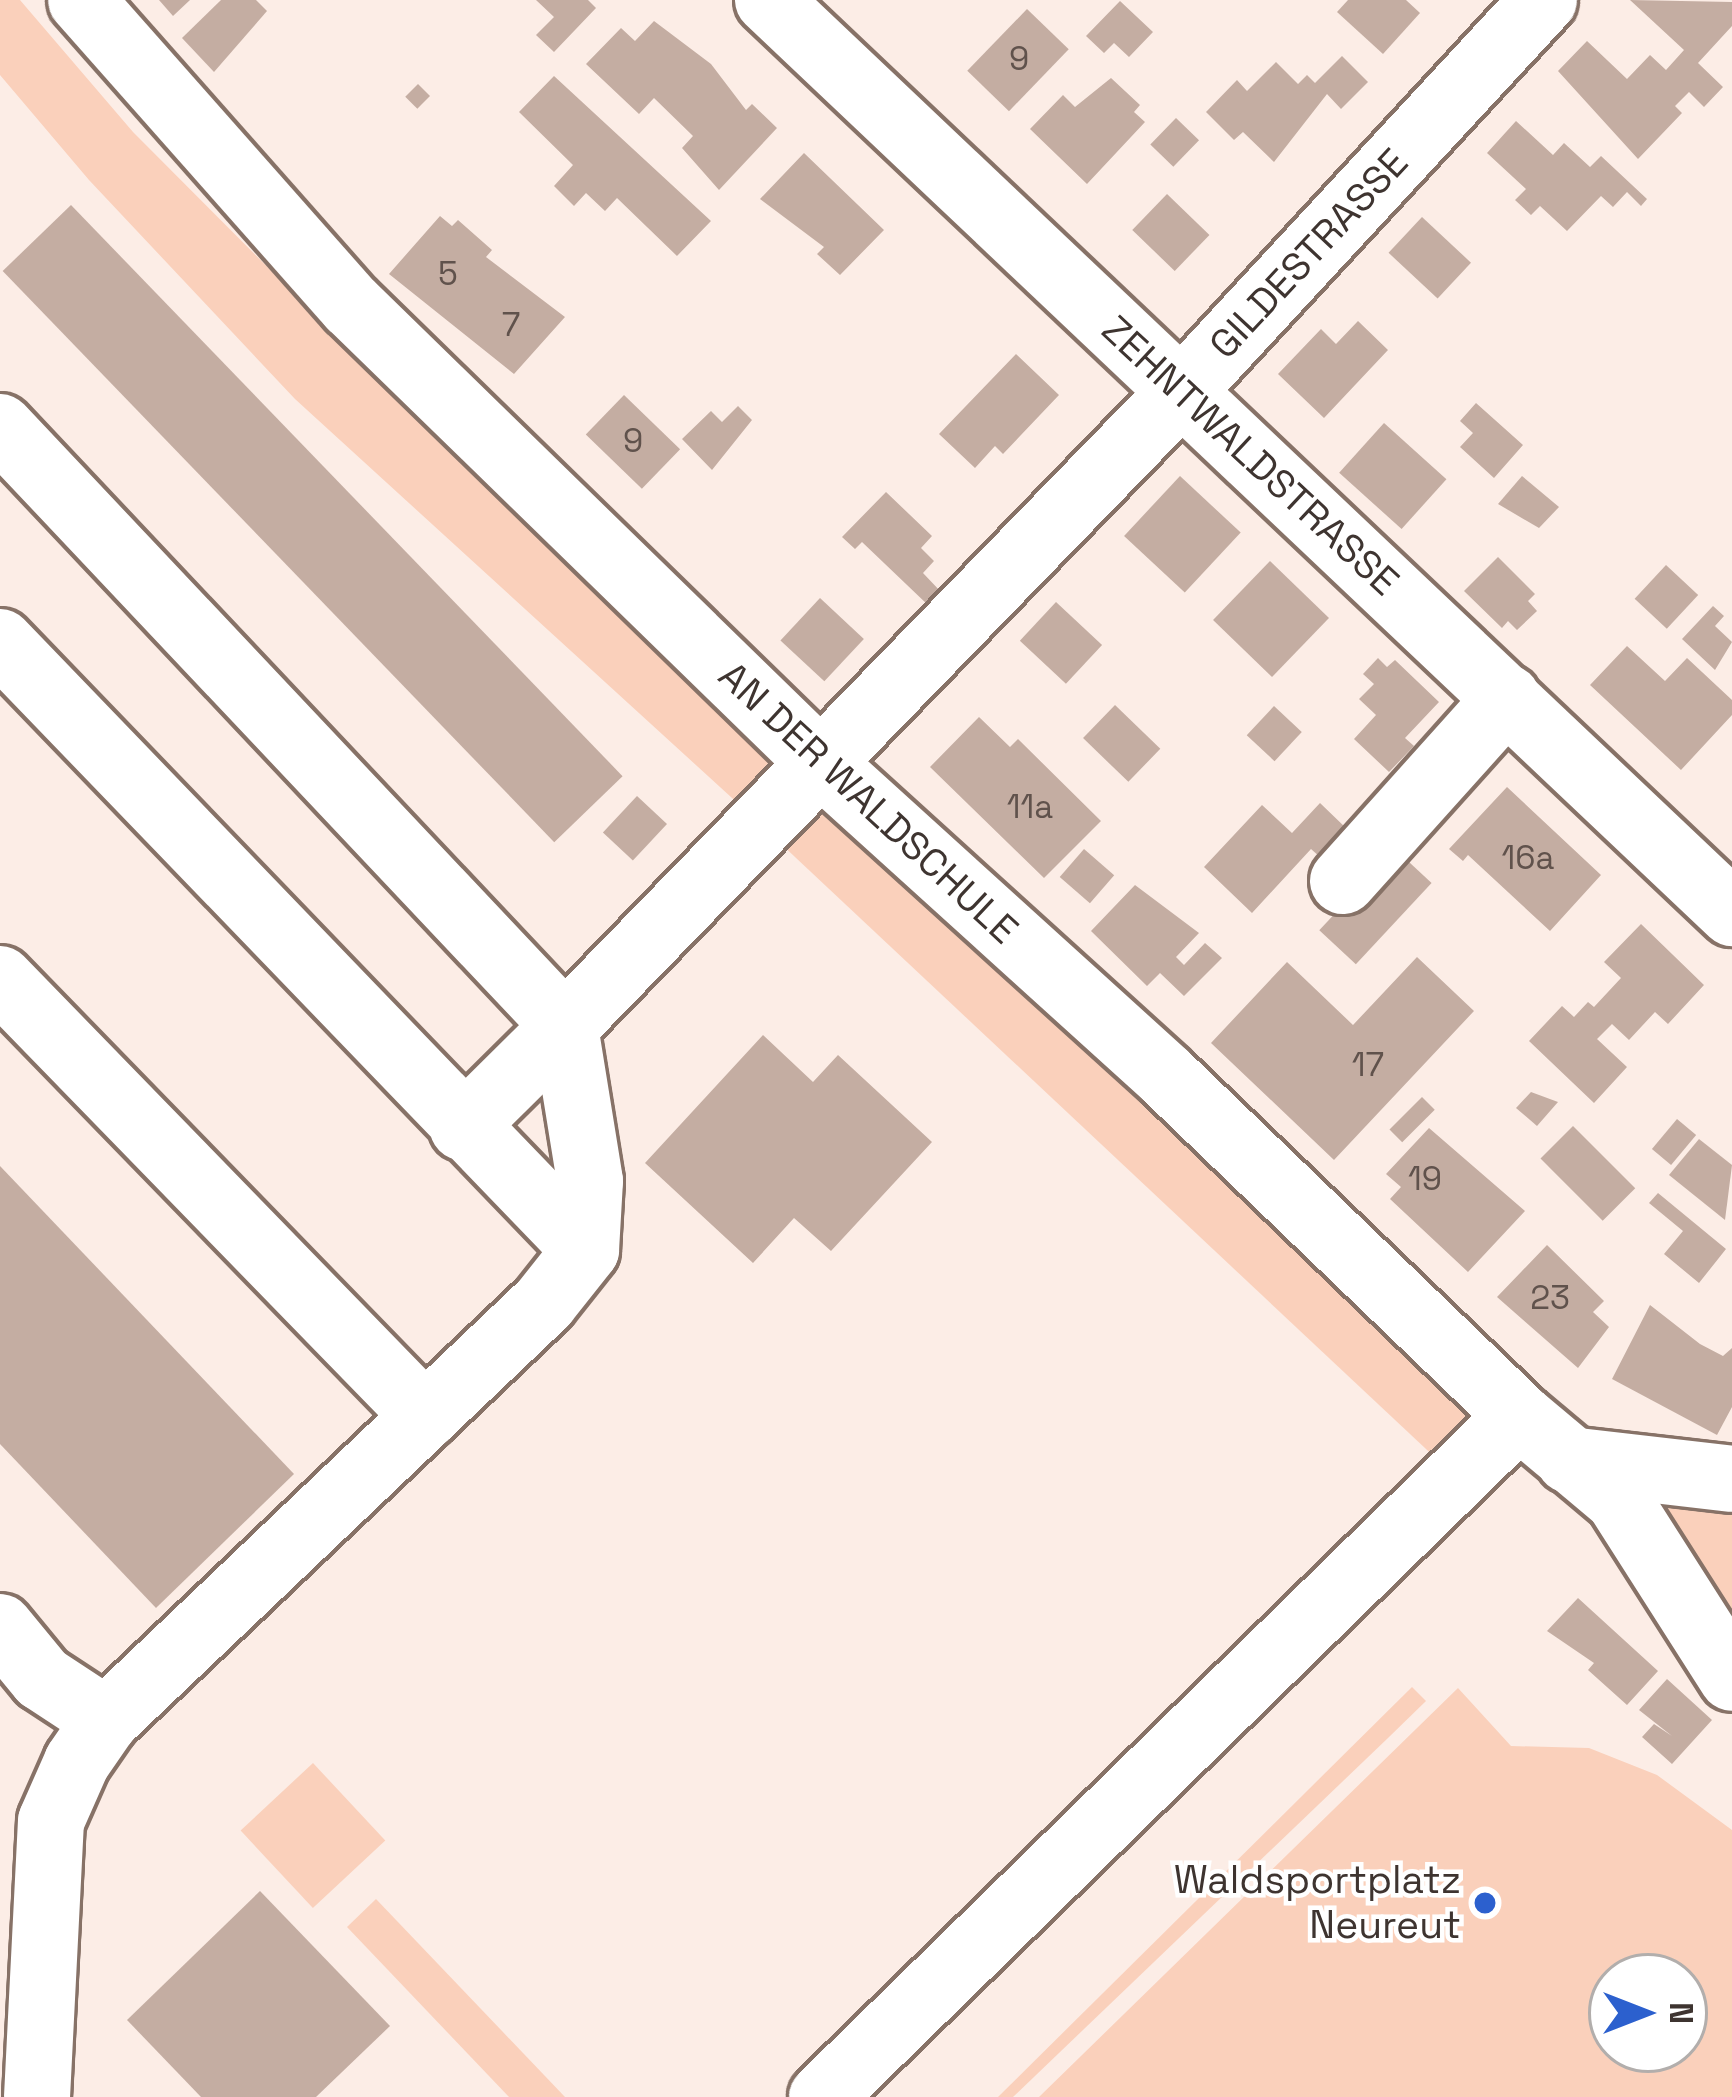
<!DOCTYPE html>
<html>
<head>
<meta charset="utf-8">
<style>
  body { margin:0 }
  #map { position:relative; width:1732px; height:2097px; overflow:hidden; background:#fcede6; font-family:"Space Grotesk",sans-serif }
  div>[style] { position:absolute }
  .green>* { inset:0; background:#fad0bb; transform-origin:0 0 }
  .building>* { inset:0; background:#c4ada2; transform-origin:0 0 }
  .roads { filter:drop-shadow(3px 0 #877267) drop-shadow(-3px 0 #877267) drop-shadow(0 3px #877267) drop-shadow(0 -3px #877267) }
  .minor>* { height:66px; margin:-33px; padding:0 33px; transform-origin:33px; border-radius:33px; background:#fff }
  .dots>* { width:33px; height:33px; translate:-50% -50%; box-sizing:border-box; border:6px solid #fff; border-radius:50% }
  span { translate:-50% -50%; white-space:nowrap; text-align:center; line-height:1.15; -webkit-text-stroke:9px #fff; paint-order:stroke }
  .number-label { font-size:33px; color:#60524c }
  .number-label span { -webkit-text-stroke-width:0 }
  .street-label { font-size:39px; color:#3e3430 }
  .poi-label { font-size:39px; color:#3e3430 }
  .right { translate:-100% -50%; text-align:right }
  .north { position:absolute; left:1588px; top:1953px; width:120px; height:120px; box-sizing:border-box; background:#fff; border:3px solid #b2aeac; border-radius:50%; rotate:90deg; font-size:33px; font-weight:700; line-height:48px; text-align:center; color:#3e3430 }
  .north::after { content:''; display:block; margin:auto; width:42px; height:54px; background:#2c60ce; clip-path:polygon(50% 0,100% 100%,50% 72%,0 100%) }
</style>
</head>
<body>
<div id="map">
  <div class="green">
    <div style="clip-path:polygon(0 0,20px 0,133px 132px,376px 376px,780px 760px,743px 808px,295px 399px,89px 180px,0 75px)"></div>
    <div style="clip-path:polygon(842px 804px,1468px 1407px,1470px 1426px,1442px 1464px,779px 842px,800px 821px)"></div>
    <div style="clip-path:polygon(1657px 1496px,1732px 1504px,1732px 1648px,1649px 1518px)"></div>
    <div style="clip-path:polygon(1412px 1687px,1426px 1701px,1388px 1738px,1013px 2097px,998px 2097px)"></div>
    <div style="clip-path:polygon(evenodd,1458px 1688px,1511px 1746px,1589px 1748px,1657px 1775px,1732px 1830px,1732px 2097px,1039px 2097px,1458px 1688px,1684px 1977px,1684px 2049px,1612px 2049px,1612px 1977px,1684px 1977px)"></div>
    <div style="left:313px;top:1763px;width:106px;height:99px;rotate:47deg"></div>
    <div style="clip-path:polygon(376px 1899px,565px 2097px,509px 2097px,347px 1927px)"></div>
  </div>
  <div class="building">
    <div style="clip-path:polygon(159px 0,190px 0,173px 16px)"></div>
    <div style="clip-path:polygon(221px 0,256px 0,267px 11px,214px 72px,182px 38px)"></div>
    <div style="clip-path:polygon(536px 0,588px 0,596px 8px,554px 52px,536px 35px,554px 17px)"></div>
    <div style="clip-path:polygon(1348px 0,1406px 0,1420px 13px,1383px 54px,1337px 12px)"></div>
    <div style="clip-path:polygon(1630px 0,1732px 2px,1732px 26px,1698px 63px,1723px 87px,1704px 107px,1689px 92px,1675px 106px,1682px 113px,1638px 159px,1558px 71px,1587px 41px,1627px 79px,1650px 55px,1666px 70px,1684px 50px)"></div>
    <div style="clip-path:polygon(1120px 1px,1153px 32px,1129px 57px,1114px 43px,1104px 53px,1086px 36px)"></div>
    <div style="left:1027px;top:9px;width:58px;height:86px;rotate:44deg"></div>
    <div style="clip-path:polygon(654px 21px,711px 64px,746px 110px,752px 104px,777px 128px,719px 190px,682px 148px,693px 136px,654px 98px,639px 114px,586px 64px,621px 28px,635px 41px)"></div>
    <div style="clip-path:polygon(1342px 56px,1368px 82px,1341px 109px,1327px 94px,1274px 162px,1243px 132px,1234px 140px,1206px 112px,1237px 80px,1247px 91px,1276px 62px,1298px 84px,1307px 75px,1315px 83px)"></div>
    <div style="clip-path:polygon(554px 76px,711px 221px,677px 256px,617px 198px,605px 211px,586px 193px,574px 206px,554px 186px,573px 165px,519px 112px)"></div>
    <div style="clip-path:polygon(1111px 78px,1140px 105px,1134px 112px,1145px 122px,1087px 184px,1030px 129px,1063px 95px,1075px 107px)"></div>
    <div style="left:418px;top:84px;width:17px;height:18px;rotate:45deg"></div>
    <div style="left:1176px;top:118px;width:32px;height:37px;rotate:44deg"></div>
    <div style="clip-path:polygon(1516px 121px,1553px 155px,1564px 143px,1590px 167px,1601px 156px,1647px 199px,1641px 206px,1627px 192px,1613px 207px,1601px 196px,1567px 231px,1540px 206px,1531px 215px,1515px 200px,1526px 189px,1487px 153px)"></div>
    <div style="clip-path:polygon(804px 153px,884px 230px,840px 275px,817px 254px,824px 247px,760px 199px)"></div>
    <div style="left:1167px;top:194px;width:59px;height:50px;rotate:44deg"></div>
    <div style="left:71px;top:205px;width:794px;height:95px;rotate:46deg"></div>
    <div style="clip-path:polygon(440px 216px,452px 226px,458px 220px,492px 250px,486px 257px,565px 317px,514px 374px,389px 274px)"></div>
    <div style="left:1422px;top:217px;width:67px;height:49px;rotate:43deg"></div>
    <div style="clip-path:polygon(1358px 321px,1388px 350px,1324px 418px,1278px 374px,1321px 329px,1336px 344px)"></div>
    <div style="clip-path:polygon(1016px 354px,1059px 395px,1003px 454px,995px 446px,975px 468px,939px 434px)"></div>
    <div style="left:624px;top:395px;width:78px;height:55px;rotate:44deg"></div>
    <div style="clip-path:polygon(1476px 403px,1523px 445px,1494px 478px,1460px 447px,1473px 433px,1460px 421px)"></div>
    <div style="clip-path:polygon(738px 406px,752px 420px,712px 470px,682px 439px,711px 411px,722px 422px)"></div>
    <div style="left:1384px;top:423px;width:84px;height:67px;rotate:42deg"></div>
    <div style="left:1180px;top:476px;width:83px;height:82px;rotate:43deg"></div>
    <div style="clip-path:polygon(1522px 476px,1559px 507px,1539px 528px,1498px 504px)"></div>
    <div style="clip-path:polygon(886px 492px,932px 536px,921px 548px,934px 561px,923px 573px,942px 593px,929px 606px,862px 542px,855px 549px,842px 537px)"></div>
    <div style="clip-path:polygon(1498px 557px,1535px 594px,1528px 601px,1537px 611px,1517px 630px,1508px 621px,1502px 628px,1464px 591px)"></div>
    <div style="left:1270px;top:561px;width:82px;height:82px;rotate:44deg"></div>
    <div style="left:1666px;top:565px;width:44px;height:46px;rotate:43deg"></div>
    <div style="left:820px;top:598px;width:60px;height:58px;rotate:43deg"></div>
    <div style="left:1056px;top:602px;width:63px;height:53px;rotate:43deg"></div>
    <div style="clip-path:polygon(1713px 606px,1724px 616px,1715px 626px,1732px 642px,1715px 670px,1682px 639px)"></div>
    <div style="clip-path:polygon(1627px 646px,1665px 681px,1687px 658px,1732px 700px,1732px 715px,1681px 770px,1590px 685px)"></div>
    <div style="clip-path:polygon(1378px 658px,1387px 667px,1395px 660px,1439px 702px,1405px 738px,1414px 746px,1389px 772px,1354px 739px,1376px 715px,1359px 699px,1374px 684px,1363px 674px)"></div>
    <div style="left:1115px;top:705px;width:63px;height:46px;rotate:44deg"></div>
    <div style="left:1274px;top:706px;width:38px;height:40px;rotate:43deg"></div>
    <div style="clip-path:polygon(979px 717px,1010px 747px,1018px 739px,1101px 821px,1044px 878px,930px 767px)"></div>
    <div style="clip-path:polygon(1507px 787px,1601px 875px,1550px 931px,1468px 855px,1463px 861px,1449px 849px)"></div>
    <div style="left:637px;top:796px;width:41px;height:50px;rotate:43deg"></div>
    <div style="clip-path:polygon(1320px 803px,1347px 829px,1320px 857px,1311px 849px,1252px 913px,1204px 867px,1262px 805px,1292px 833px)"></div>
    <div style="left:1084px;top:849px;width:40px;height:37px;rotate:41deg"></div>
    <div style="left:1395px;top:849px;width:50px;height:111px;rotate:43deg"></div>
    <div style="clip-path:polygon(1135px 885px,1199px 933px,1176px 957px,1184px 965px,1205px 943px,1222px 958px,1184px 996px,1160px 973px,1147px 986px,1091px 931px)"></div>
    <div style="clip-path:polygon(1641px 924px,1704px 985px,1668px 1024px,1655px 1012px,1629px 1040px,1612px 1024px,1597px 1039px,1627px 1067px,1594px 1103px,1529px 1041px,1562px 1006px,1574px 1017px,1588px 1002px,1594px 1007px,1621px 978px,1604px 962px)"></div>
    <div style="clip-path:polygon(1417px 957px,1474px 1011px,1334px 1160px,1211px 1043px,1287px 962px,1353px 1025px)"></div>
    <div style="clip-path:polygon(763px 1035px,813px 1082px,838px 1055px,932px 1142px,831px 1251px,794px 1218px,753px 1263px,645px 1163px)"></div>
    <div style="clip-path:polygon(1531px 1092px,1558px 1102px,1537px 1126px,1516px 1108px)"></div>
    <div style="left:1422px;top:1097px;width:18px;height:46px;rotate:45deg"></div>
    <div style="left:1677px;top:1119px;width:25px;height:39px;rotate:40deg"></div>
    <div style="left:1573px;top:1126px;width:88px;height:46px;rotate:45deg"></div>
    <div style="clip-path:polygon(1429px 1128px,1525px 1211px,1468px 1272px,1390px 1199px,1401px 1187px,1386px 1174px)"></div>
    <div style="clip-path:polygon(1699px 1139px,1732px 1165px,1725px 1220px,1669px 1175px)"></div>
    <div style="clip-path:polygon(0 1166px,294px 1474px,156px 1608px,0 1444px)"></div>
    <div style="clip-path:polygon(1658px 1193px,1726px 1249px,1699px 1283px,1664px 1254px,1683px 1231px,1649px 1203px)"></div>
    <div style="clip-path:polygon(1547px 1245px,1604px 1301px,1593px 1312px,1609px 1327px,1578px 1368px,1497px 1297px)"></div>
    <div style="clip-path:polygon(1650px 1305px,1700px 1344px,1723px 1356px,1732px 1348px,1732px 1407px,1717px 1435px,1612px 1379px)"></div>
    <div style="clip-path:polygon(1578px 1598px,1658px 1671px,1627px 1705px,1588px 1670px,1594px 1663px,1547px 1631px)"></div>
    <div style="clip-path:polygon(1667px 1679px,1712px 1720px,1672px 1764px,1642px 1737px,1654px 1724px,1672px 1736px,1639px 1710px)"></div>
    <div style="clip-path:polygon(260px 1891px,390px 2026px,316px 2097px,201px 2097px,127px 2020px)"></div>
  </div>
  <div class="roads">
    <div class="minor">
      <div style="left:81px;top:0;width:407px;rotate:48.5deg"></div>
      <div style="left:351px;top:305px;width:658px;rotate:44.26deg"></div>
      <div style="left:822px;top:764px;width:464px;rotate:42.2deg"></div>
      <div style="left:1166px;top:1076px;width:490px;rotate:43.9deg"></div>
      <div style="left:1519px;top:1416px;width:129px;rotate:40deg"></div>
      <div style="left:1618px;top:1499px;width:212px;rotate:57.5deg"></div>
      <div style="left:768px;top:0;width:1328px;rotate:43.44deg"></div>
      <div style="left:0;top:427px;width:823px;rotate:46.67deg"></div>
      <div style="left:565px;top:1026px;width:144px;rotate:135.3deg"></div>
      <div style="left:0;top:642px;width:844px;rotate:46.06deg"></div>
      <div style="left:1343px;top:881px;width:246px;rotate:-48.1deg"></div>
      <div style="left:0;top:979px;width:610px;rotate:45.8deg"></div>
      <div style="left:1569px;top:1460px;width:164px;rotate:6.6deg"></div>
      <div style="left:0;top:1627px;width:66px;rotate:50.5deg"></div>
      <div style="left:42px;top:1678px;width:77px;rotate:33.3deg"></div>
      <div style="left:37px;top:2097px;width:276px;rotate:-87.1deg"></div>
      <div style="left:51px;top:1821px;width:64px;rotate:-66.2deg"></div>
      <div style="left:77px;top:1762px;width:51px;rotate:-55.4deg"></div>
      <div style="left:106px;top:1720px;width:605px;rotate:-43.59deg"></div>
      <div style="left:544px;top:1303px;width:68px;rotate:-51.6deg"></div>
      <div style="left:586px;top:1250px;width:69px;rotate:-86.7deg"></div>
      <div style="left:590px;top:1181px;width:157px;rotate:-99.2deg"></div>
      <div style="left:565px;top:1026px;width:885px;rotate:-45.82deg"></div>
      <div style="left:1182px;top:391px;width:533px;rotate:-47.21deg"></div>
      <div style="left:822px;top:2097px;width:974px;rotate:-44.33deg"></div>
    </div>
  </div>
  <div class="dots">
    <div style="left:1485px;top:1903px;background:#2c60ce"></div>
  </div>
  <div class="number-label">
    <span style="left:1019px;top:60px">9</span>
    <span style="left:448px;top:275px">5</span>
    <span style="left:511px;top:326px">7</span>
    <span style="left:633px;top:442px">9</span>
    <span style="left:1030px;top:808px">11a</span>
    <span style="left:1528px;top:859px">16a</span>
    <span style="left:1368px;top:1066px">17</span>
    <span style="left:1425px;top:1180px">19</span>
    <span style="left:1550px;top:1299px">23</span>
  </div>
  <div class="street-label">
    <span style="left:1309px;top:254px;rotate:-47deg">GILDESTRASSE</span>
    <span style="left:1250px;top:456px;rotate:43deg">ZEHNTWALDSTRASSE</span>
    <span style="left:868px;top:803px;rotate:43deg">AN DER WALDSCHULE</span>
  </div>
  <div class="poi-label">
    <span class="right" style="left:1461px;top:1903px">Waldsportplatz<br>Neureut</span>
  </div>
  <div class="north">N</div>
</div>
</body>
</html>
